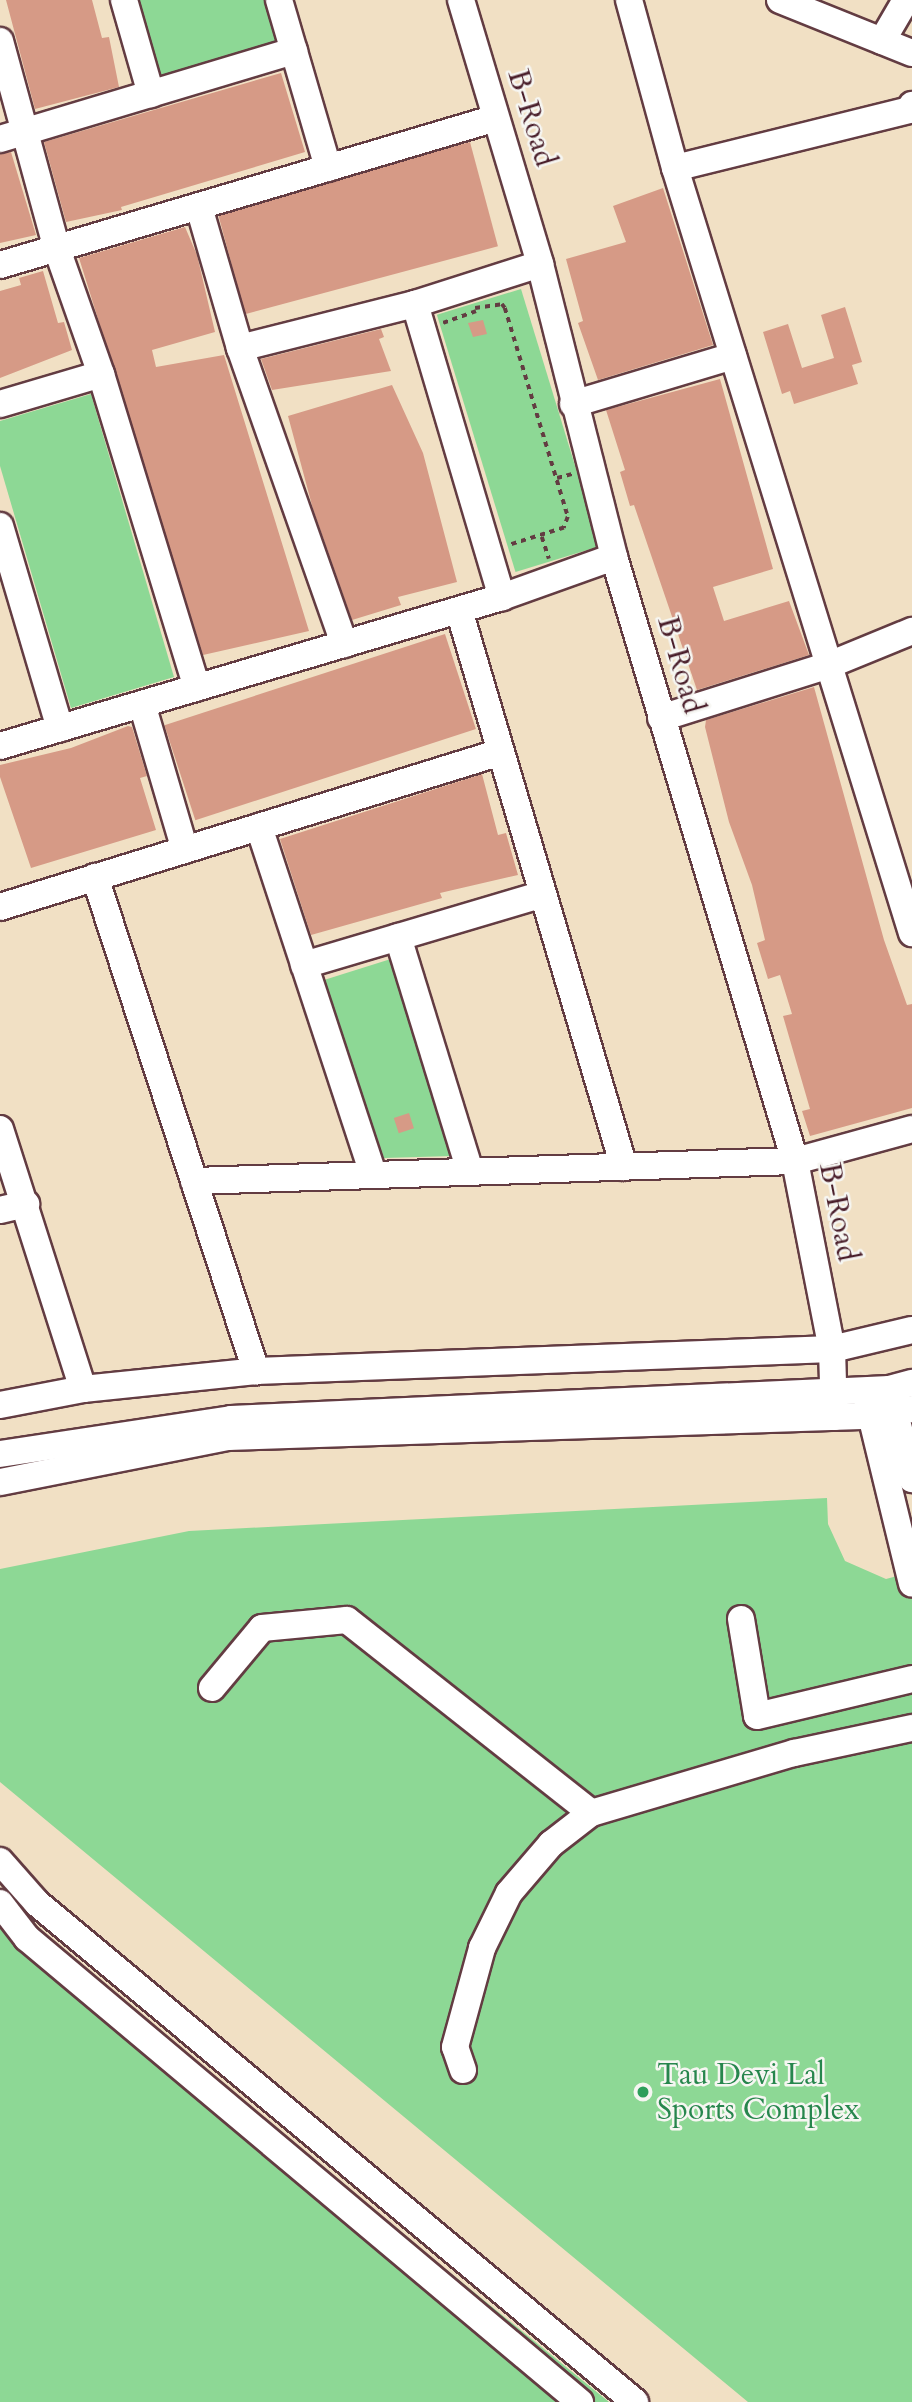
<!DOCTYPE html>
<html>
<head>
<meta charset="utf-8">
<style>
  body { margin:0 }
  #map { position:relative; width:912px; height:2402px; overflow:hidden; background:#f1e0c4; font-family:Cardo,serif }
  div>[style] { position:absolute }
  .green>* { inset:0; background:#8dd895; transform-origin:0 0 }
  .building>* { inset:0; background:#d69a86; transform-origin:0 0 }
  .path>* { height:3.5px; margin-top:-1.75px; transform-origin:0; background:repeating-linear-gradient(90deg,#633c42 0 5px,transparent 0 10px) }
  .roads { filter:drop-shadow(2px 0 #633c42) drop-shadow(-2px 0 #633c42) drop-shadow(0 2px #633c42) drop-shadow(0 -2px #633c42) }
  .minor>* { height:26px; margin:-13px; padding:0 13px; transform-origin:13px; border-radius:13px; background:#fff }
  .dots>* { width:19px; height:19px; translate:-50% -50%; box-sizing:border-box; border:4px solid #f6f6f2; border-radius:50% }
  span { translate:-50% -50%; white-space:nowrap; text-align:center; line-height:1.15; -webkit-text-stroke:5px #f6f6f2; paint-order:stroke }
  .street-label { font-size:30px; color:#4a1f2b }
  .leisure-label { font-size:30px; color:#27864d }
  .left { translate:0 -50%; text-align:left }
</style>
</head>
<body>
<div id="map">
  <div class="green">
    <div style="clip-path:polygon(135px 0,267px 0,280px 46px,157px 80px)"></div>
    <div style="left:521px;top:289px;width:269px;height:88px;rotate:73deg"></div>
    <div style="clip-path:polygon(91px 394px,174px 677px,71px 708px,0 466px,0 421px)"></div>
    <div style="clip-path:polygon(394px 958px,452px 1156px,384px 1158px,324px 980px)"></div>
    <div style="clip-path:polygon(827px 1498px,828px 1524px,845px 1561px,886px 1579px,912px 1572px,912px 2402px,748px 2402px,0 1782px,0 1569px,189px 1531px)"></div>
    <div style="clip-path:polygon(0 1901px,89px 1979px,609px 2402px,0 2402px)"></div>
  </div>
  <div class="building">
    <div style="clip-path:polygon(6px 0,92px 0,102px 38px,109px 37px,119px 87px,35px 109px)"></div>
    <div style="clip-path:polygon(281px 73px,305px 152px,121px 207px,122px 210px,66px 222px,44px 142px)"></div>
    <div style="left:470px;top:142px;width:108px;height:262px;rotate:75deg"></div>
    <div style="clip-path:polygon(11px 152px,36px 235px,0 243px,0 154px)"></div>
    <div style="clip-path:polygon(663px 188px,713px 345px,598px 380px,578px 323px,583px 321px,566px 259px,626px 242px,613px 206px)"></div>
    <div style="clip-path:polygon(185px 227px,197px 255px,215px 332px,152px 350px,156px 367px,224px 355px,309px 631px,203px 655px,79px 258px)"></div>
    <div style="clip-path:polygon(43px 271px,58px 323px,64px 322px,72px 350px,0 378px,0 291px,21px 285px,19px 278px)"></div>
    <div style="clip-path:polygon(845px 307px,862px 362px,852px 365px,858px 384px,794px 404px,790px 391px,782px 394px,763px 332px,788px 324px,802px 368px,834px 358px,821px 315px)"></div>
    <div style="clip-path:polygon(483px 320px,487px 334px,473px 337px,468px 323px)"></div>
    <div style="clip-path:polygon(381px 329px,384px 337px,379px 339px,391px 371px,272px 390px,261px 359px)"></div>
    <div style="clip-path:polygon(720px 379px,773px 569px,713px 587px,724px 621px,789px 601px,809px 655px,697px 690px,634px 505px,630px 506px,620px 472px,625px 470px,606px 410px)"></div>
    <div style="clip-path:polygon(392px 385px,423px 453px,457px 582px,398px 597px,401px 605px,352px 620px,313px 509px,288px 416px)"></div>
    <div style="left:445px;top:634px;width:100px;height:295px;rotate:72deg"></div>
    <div style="clip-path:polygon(814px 687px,884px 940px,907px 1005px,912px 1004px,912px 1108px,810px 1136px,802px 1111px,810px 1109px,783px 1016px,792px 1014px,780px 975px,768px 979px,757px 943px,765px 940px,752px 885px,729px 822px,705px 727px,706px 720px)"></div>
    <div style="clip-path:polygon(128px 726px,132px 727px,147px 776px,140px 778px,156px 830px,31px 868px,0 777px,0 765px,71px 748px)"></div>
    <div style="clip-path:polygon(482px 774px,498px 835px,506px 833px,518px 875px,440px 893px,442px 898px,311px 935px,280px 839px)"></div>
    <div style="left:409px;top:1113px;width:16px;height:16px;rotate:72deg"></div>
  </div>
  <div class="path">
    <div style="left:475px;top:308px;width:27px;rotate:-8deg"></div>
    <div style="left:502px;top:304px;width:5px;rotate:53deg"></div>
    <div style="left:505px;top:308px;width:218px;rotate:73.2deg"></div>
    <div style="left:568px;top:517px;width:12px;rotate:110deg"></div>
    <div style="left:564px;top:528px;width:57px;rotate:162.5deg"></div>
    <div style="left:443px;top:323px;width:35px;rotate:-20deg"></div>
    <div style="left:557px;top:478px;width:16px;rotate:-15deg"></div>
    <div style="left:542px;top:537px;width:23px;rotate:72deg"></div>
  </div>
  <div class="roads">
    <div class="minor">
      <div style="left:124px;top:0;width:98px;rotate:74deg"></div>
      <div style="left:279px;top:0;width:175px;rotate:73.7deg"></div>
      <div style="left:461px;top:0;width:276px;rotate:73.3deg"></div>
      <div style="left:540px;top:264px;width:302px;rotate:75.8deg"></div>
      <div style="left:614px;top:557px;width:631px;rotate:73.32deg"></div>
      <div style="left:795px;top:1161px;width:192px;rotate:78.9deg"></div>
      <div style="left:832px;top:1349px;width:68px;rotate:88.3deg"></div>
      <div style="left:629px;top:0;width:174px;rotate:74.7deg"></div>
      <div style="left:675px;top:168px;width:801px;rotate:72.79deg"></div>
      <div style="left:780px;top:0;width:142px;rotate:21.9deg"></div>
      <div style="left:0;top:41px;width:216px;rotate:74.7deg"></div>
      <div style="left:57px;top:249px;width:133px;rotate:70.6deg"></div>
      <div style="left:101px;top:374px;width:328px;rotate:73deg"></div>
      <div style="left:882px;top:41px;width:48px;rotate:-59.7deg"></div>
      <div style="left:0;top:139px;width:307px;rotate:-16.7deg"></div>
      <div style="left:675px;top:168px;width:241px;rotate:-13.9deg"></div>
      <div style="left:909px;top:110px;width:6px;rotate:-59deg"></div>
      <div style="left:199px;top:207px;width:147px;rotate:73.8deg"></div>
      <div style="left:240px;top:348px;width:314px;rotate:70.6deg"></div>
      <div style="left:0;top:265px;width:517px;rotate:-16.51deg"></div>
      <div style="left:415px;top:304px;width:306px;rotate:73.5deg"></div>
      <div style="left:240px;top:348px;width:180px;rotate:-14.1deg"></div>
      <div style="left:415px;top:304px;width:131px;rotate:-17.7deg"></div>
      <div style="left:0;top:404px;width:105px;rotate:-16.5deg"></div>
      <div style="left:573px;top:404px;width:167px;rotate:-16.7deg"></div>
      <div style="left:0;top:526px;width:211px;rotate:73.5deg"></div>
      <div style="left:459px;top:610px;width:581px;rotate:73.5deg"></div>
      <div style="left:142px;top:704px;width:152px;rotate:73.6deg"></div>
      <div style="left:661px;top:718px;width:176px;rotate:-17.5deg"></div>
      <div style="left:829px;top:665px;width:90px;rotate:-22.3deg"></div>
      <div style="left:0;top:746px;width:524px;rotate:-16.53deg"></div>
      <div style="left:502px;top:597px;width:119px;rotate:-19.7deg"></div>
      <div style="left:259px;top:827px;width:365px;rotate:71.8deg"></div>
      <div style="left:95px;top:877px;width:520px;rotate:71.95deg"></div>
      <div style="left:0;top:907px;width:524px;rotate:-17.19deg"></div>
      <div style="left:398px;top:937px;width:245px;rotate:72.9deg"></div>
      <div style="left:304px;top:965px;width:249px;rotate:-16.5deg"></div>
      <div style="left:0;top:1129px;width:273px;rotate:72.3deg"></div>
      <div style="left:194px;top:1181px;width:601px;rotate:-1.91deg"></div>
      <div style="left:795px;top:1161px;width:121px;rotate:-15.3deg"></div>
      <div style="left:0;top:1210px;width:27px;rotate:-13deg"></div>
      <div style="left:891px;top:1398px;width:84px;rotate:75.5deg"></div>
      <div style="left:867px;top:1399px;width:190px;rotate:76.3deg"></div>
      <div style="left:0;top:1405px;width:85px;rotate:-10.9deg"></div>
      <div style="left:83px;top:1389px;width:174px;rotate:-5.9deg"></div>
      <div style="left:256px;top:1371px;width:576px;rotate:-2.19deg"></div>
      <div style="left:832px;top:1349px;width:82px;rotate:-13.4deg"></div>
      <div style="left:0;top:1454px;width:234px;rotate:-8.6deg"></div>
      <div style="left:231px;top:1419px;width:659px;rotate:-2.61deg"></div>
      <div style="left:889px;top:1389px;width:24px;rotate:-15deg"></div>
      <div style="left:0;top:1482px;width:232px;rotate:-11.2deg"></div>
      <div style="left:228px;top:1437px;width:634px;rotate:-1.9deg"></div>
      <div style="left:862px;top:1416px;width:50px;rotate:-8deg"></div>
      <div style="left:741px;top:1619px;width:98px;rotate:80.6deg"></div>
      <div style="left:757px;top:1716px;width:159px;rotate:-13.4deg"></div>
      <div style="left:212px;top:1688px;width:78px;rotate:-50.2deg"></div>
      <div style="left:262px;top:1628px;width:85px;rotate:-5.4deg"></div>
      <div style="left:347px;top:1620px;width:311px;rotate:38.3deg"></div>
      <div style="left:0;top:1861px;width:56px;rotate:48.6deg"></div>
      <div style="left:37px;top:1903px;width:779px;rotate:39.84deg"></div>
      <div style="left:0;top:1903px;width:44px;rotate:52.4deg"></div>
      <div style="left:27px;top:1938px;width:722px;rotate:40deg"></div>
      <div style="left:463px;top:2070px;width:24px;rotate:-109deg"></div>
      <div style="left:455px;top:2047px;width:103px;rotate:-74.7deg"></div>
      <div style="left:482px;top:1948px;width:61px;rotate:-63.9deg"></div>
      <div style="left:509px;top:1893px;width:65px;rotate:-49.4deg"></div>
      <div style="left:551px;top:1844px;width:51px;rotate:-37.8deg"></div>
      <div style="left:591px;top:1813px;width:212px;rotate:-16.5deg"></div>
      <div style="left:794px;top:1753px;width:121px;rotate:-12deg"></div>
    </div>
  </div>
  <div class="dots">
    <div style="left:643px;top:2092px;background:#2e9e5b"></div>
  </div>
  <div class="street-label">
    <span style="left:531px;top:118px;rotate:73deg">B-Road</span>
    <span style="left:680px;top:665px;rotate:74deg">B-Road</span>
    <span style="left:838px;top:1212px;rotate:79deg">B-Road</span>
  </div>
  <div class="leisure-label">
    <span class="left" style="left:657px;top:2092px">Tau Devi Lal<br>Sports Complex</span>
  </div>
</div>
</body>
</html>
